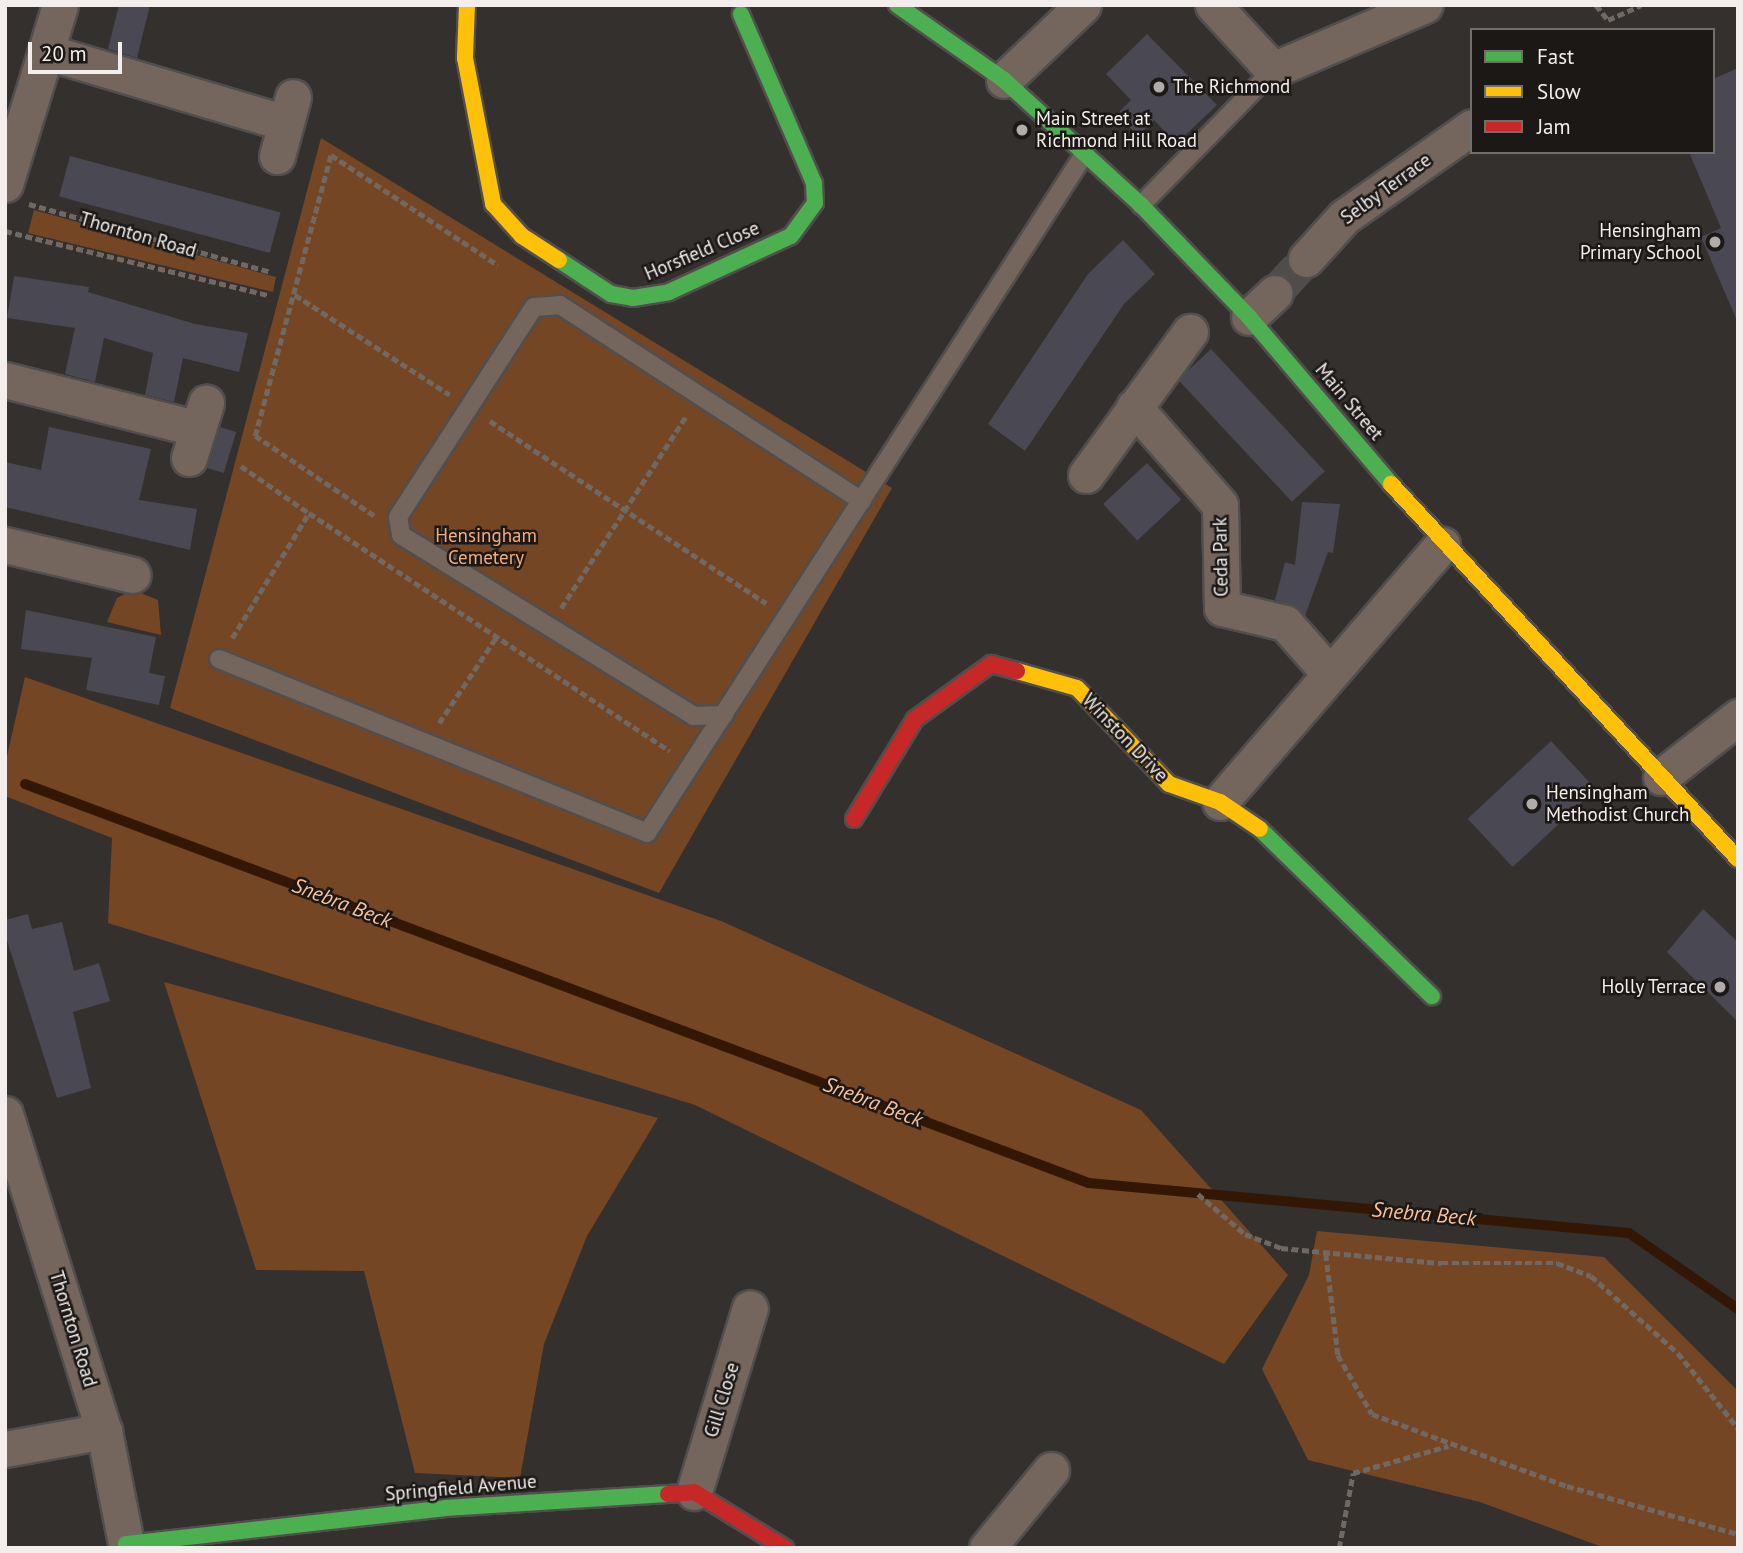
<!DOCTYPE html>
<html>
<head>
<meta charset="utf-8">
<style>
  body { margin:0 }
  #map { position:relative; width:1743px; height:1553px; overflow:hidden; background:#33302e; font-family:"PT Sans",sans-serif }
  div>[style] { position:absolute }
  .green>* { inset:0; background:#744624 }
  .stream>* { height:10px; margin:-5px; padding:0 5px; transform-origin:5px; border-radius:5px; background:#341604 }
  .building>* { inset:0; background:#494853; transform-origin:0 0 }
  .street-tunnel>* { height:35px; margin-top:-17.5px; transform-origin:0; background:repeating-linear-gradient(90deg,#504c4a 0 35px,transparent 0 53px) }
  .path>* { height:4.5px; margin-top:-2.25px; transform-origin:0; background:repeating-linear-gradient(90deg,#706863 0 7px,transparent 0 10.5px) }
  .roads { filter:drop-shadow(2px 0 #514e4d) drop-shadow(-2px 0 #514e4d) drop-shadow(0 2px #514e4d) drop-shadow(0 -2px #514e4d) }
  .lane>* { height:18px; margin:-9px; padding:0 9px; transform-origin:9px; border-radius:9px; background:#74665d }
  .street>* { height:35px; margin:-17.5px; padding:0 17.5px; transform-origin:17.5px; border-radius:17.5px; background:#74665d }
  .fast>* { height:16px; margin:-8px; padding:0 8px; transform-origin:8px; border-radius:8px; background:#4caf50 }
  .slow>* { height:16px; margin:-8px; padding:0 8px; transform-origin:8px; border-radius:8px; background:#ffc107 }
  .jam>* { height:16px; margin:-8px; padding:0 8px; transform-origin:8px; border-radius:8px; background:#c62828 }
  .dots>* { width:19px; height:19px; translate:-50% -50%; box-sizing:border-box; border:4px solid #1b1816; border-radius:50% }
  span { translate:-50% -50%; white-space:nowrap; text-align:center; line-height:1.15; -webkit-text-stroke:5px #1b1816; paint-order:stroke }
  .poi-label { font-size:19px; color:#f3eeec }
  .left { translate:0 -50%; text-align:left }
  .right { translate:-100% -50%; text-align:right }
  .street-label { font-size:19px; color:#f3eeec }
  .park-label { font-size:19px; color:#f8ad79 }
  .water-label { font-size:21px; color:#fac19b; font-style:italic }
  .frame { position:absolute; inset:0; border:7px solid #f3eeec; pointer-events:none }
  .legend { position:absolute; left:1470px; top:28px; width:245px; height:126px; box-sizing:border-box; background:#1b1816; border:2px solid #716e6c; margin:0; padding:9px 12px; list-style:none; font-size:21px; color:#f3eeec }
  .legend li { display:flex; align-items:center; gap:14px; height:35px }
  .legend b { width:35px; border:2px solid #716e6c }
  .scale { position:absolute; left:28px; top:42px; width:94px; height:32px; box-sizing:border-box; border:4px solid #f3eeec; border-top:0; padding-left:9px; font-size:21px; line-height:24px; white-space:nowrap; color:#f3eeec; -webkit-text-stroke:5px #1b1816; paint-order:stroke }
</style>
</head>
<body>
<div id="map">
  <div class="green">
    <div style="clip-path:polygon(321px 138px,892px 488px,659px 893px,170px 708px)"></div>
    <div style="clip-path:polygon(34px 210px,276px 277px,273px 292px,28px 233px)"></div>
    <div style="clip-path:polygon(133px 590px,158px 600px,161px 635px,107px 622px,117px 598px)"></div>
    <div style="clip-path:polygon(25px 677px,721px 921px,1141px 1110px,1288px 1275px,1224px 1364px,695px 1105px,108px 923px,112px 838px,5px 796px,5px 765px)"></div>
    <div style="clip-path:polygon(164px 982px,658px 1118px,587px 1236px,544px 1344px,520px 1478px,415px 1473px,364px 1271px,256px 1270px)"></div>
    <div style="clip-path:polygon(1317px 1231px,1604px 1257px,1738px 1391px,1738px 1548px,1605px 1548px,1480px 1502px,1308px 1460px,1262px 1369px,1309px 1275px)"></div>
  </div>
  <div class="stream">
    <div style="left:25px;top:784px;width:1136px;rotate:20.56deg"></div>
    <div style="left:1089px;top:1183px;width:542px;rotate:5.29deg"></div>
    <div style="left:1629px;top:1233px;width:133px;rotate:34.9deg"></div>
  </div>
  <div class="building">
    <div style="clip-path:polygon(119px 5px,150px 5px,137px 58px,108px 49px)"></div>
    <div style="clip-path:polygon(1147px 34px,1217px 105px,1176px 144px,1154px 120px,1138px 136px,1117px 114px,1131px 100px,1106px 74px)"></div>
    <div style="clip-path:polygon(1738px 68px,1738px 323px,1701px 237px,1721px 228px,1689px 152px,1713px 152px,1713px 79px)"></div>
    <div style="left:70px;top:156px;width:218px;height:42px;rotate:15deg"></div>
    <div style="clip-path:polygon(1123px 240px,1155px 274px,1124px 304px,1025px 451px,988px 424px,1088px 274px)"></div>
    <div style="clip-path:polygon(14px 276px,89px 287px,88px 292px,195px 324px,248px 333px,239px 372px,183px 358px,174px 402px,145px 395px,153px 353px,104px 338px,95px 382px,65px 374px,75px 328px,7px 318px)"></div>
    <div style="left:1211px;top:349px;width:167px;height:45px;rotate:47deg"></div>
    <div style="clip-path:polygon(49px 427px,151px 449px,139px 500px,197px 509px,190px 550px,5px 507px,5px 462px,41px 470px)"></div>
    <div style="left:220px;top:427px;width:17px;height:43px;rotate:17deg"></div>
    <div style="left:1147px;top:463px;width:50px;height:60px;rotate:47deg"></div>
    <div style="clip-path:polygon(1302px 502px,1340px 504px,1333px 553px,1328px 552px,1305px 616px,1275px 600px,1285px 562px,1295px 565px)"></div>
    <div style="clip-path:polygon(26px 610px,156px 637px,149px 673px,165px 676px,159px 705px,86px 690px,92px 658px,21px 649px)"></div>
    <div style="left:1551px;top:741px;width:66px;height:114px;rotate:47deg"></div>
    <div style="clip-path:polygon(1703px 909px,1738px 942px,1738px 1022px,1667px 952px)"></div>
    <div style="clip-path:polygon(28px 914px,32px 929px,62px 922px,74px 971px,99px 963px,110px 1001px,73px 1012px,91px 1088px,57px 1098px,5px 934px,5px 920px)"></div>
  </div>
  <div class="street-tunnel">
    <div style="left:1275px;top:293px;width:46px;rotate:-47.6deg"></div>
  </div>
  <div class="path">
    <div style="left:1596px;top:5px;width:19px;rotate:51deg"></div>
    <div style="left:1608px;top:20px;width:36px;rotate:-24deg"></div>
    <div style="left:29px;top:204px;width:251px;rotate:15.7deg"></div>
    <div style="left:5px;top:231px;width:271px;rotate:13.7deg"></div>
    <div style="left:295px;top:295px;width:184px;rotate:32.8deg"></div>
    <div style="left:490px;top:421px;width:331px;rotate:33.4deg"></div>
    <div style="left:241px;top:466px;width:83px;rotate:34.7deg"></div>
    <div style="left:374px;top:516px;width:143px;rotate:-146.1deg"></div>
    <div style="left:255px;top:436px;width:291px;rotate:-74.9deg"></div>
    <div style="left:331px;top:155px;width:200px;rotate:33.4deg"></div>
    <div style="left:561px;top:608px;width:229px;rotate:-56.9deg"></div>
    <div style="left:232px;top:638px;width:147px;rotate:-58.4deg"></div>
    <div style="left:309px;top:513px;width:432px;rotate:33.4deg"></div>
    <div style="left:439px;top:723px;width:105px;rotate:-56.3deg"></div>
    <div style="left:1198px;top:1194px;width:62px;rotate:40.4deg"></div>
    <div style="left:1245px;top:1234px;width:39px;rotate:21deg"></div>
    <div style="left:1281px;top:1248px;width:161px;rotate:5.4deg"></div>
    <div style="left:1441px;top:1263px;width:116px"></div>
    <div style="left:1557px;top:1263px;width:36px;rotate:21deg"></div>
    <div style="left:1591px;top:1276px;width:116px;rotate:41.5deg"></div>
    <div style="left:1678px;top:1353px;width:96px;rotate:51.3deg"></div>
    <div style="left:1326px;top:1254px;width:102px;rotate:83.2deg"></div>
    <div style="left:1338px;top:1355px;width:68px;rotate:60deg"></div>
    <div style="left:1372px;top:1414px;width:208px;rotate:20.3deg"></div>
    <div style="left:1567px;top:1486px;width:178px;rotate:15.7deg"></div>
    <div style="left:1339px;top:1548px;width:76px;rotate:-79.4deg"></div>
    <div style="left:1353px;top:1473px;width:99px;rotate:-15.9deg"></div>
  </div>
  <div class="roads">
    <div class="lane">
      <div style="left:1141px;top:205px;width:189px;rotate:-45.6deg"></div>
      <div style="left:219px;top:659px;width:462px;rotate:22.1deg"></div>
      <div style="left:647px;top:833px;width:809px;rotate:-57.21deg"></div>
      <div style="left:724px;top:715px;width:30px;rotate:178deg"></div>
      <div style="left:694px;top:716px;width:344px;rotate:-148.3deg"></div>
      <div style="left:401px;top:535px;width:18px;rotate:-99deg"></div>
      <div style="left:398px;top:517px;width:250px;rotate:-57.1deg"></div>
      <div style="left:534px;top:307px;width:26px;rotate:-4deg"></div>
      <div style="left:560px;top:305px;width:360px;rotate:33deg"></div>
    </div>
    <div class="street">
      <div style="left:1213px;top:5px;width:88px;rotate:47.3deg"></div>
      <div style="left:1273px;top:70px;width:165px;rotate:-23.2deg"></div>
      <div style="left:47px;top:52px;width:248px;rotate:16.6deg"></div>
      <div style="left:1004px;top:80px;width:109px;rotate:-43.5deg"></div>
      <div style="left:277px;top:156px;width:61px;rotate:-74.8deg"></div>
      <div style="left:5px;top:184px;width:187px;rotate:-72.9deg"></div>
      <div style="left:1306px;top:259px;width:57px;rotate:-47.9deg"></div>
      <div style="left:1344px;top:217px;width:156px;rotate:-35.1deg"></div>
      <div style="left:1249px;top:317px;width:35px;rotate:-43deg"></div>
      <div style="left:5px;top:380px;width:199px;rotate:14.2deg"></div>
      <div style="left:1134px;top:407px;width:130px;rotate:48.7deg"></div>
      <div style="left:1220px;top:505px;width:103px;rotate:88.9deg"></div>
      <div style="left:1222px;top:608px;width:65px;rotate:13.4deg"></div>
      <div style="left:1285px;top:623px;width:68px;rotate:48.6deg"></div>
      <div style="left:189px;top:458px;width:58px;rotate:-72.8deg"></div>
      <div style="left:1086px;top:475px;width:177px;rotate:-54deg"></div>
      <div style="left:5px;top:545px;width:131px;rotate:13.2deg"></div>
      <div style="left:1661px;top:777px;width:98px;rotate:-37.9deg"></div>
      <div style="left:1220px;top:802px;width:340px;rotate:-49.2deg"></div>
      <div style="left:5px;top:1114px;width:332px;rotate:72.7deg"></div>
      <div style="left:104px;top:1431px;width:119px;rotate:78.9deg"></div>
      <div style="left:5px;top:1449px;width:101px;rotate:-10.3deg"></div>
      <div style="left:694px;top:1492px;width:192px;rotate:-73.1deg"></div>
      <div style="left:987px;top:1548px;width:101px;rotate:-50.6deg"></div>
    </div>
    <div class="fast">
      <div style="left:897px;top:5px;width:131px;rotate:35deg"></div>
      <div style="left:1004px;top:80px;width:185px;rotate:42.4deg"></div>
      <div style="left:1141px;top:205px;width:156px;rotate:46deg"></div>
      <div style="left:1249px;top:317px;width:219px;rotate:49.6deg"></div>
      <div style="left:559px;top:260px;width:62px;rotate:33.2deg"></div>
      <div style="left:611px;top:294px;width:22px;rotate:10deg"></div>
      <div style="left:633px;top:298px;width:36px;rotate:-9deg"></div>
      <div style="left:669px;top:292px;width:134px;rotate:-24.7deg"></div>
      <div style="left:791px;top:236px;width:41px;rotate:-54deg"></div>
      <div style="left:815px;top:203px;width:20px;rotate:-93deg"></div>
      <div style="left:814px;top:183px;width:184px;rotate:-113.4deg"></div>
      <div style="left:1260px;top:829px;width:240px;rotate:44.2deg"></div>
      <div style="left:126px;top:1544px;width:321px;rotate:-6.4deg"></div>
      <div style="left:445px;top:1508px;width:223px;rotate:-3.6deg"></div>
    </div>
    <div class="slow">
      <div style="left:467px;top:5px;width:53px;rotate:92.2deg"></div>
      <div style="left:465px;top:58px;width:149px;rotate:79.1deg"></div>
      <div style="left:493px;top:204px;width:43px;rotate:47.8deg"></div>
      <div style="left:522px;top:236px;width:44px;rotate:33deg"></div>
      <div style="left:1391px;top:484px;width:511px;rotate:47.22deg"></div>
      <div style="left:1017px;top:671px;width:62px;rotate:15.8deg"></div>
      <div style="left:1077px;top:688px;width:133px;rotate:46.2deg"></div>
      <div style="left:1169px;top:784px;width:54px;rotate:19.4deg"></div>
      <div style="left:1220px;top:802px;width:48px;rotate:34deg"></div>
    </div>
    <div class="jam">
      <div style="left:854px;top:819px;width:117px;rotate:-58.6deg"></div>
      <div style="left:915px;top:719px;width:94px;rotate:-35.9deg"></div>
      <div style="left:991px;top:664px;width:27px;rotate:15deg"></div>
      <div style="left:668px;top:1494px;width:26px;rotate:-4deg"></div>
      <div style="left:694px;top:1492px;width:107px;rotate:31.6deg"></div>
    </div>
  </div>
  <div class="dots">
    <div style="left:1159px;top:87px;background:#b0acaa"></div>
    <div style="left:1022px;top:130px;background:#b0acaa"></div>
    <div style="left:1715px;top:242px;background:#b0acaa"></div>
    <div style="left:1532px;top:804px;background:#b0acaa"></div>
    <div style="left:1720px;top:987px;background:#b0acaa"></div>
  </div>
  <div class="poi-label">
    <span class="left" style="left:1173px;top:87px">The Richmond</span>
    <span class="left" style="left:1036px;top:130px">Main Street at<br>Richmond Hill Road</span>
    <span class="right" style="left:1701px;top:242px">Hensingham<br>Primary School</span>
    <span class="left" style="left:1546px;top:804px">Hensingham<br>Methodist Church</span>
    <span class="right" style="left:1706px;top:987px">Holly Terrace</span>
  </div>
  <div class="street-label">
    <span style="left:1386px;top:189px;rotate:-36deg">Selby Terrace</span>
    <span style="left:138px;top:235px;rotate:16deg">Thornton Road</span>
    <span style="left:702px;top:251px;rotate:-23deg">Horsfield Close</span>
    <span style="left:1349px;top:402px;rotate:50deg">Main Street</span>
    <span style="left:1221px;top:557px;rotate:-91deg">Ceda Park</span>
    <span style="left:1125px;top:738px;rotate:46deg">Winston Drive</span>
    <span style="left:73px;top:1329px;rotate:73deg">Thornton Road</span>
    <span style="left:722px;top:1400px;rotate:-73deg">Gill Close</span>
    <span style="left:461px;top:1488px;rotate:-5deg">Springfield Avenue</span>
  </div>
  <div class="park-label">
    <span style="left:486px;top:547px">Hensingham<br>Cemetery</span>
  </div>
  <div class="water-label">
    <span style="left:342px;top:903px;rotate:21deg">Snebra Beck</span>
    <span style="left:873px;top:1102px;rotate:21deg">Snebra Beck</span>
    <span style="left:1424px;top:1214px;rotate:5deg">Snebra Beck</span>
  </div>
  <div class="frame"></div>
  <ul class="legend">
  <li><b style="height:9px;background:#4caf50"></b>Fast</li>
  <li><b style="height:9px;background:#ffc107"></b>Slow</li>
  <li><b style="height:9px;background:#c62828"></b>Jam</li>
  </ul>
  <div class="scale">20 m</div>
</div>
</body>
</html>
